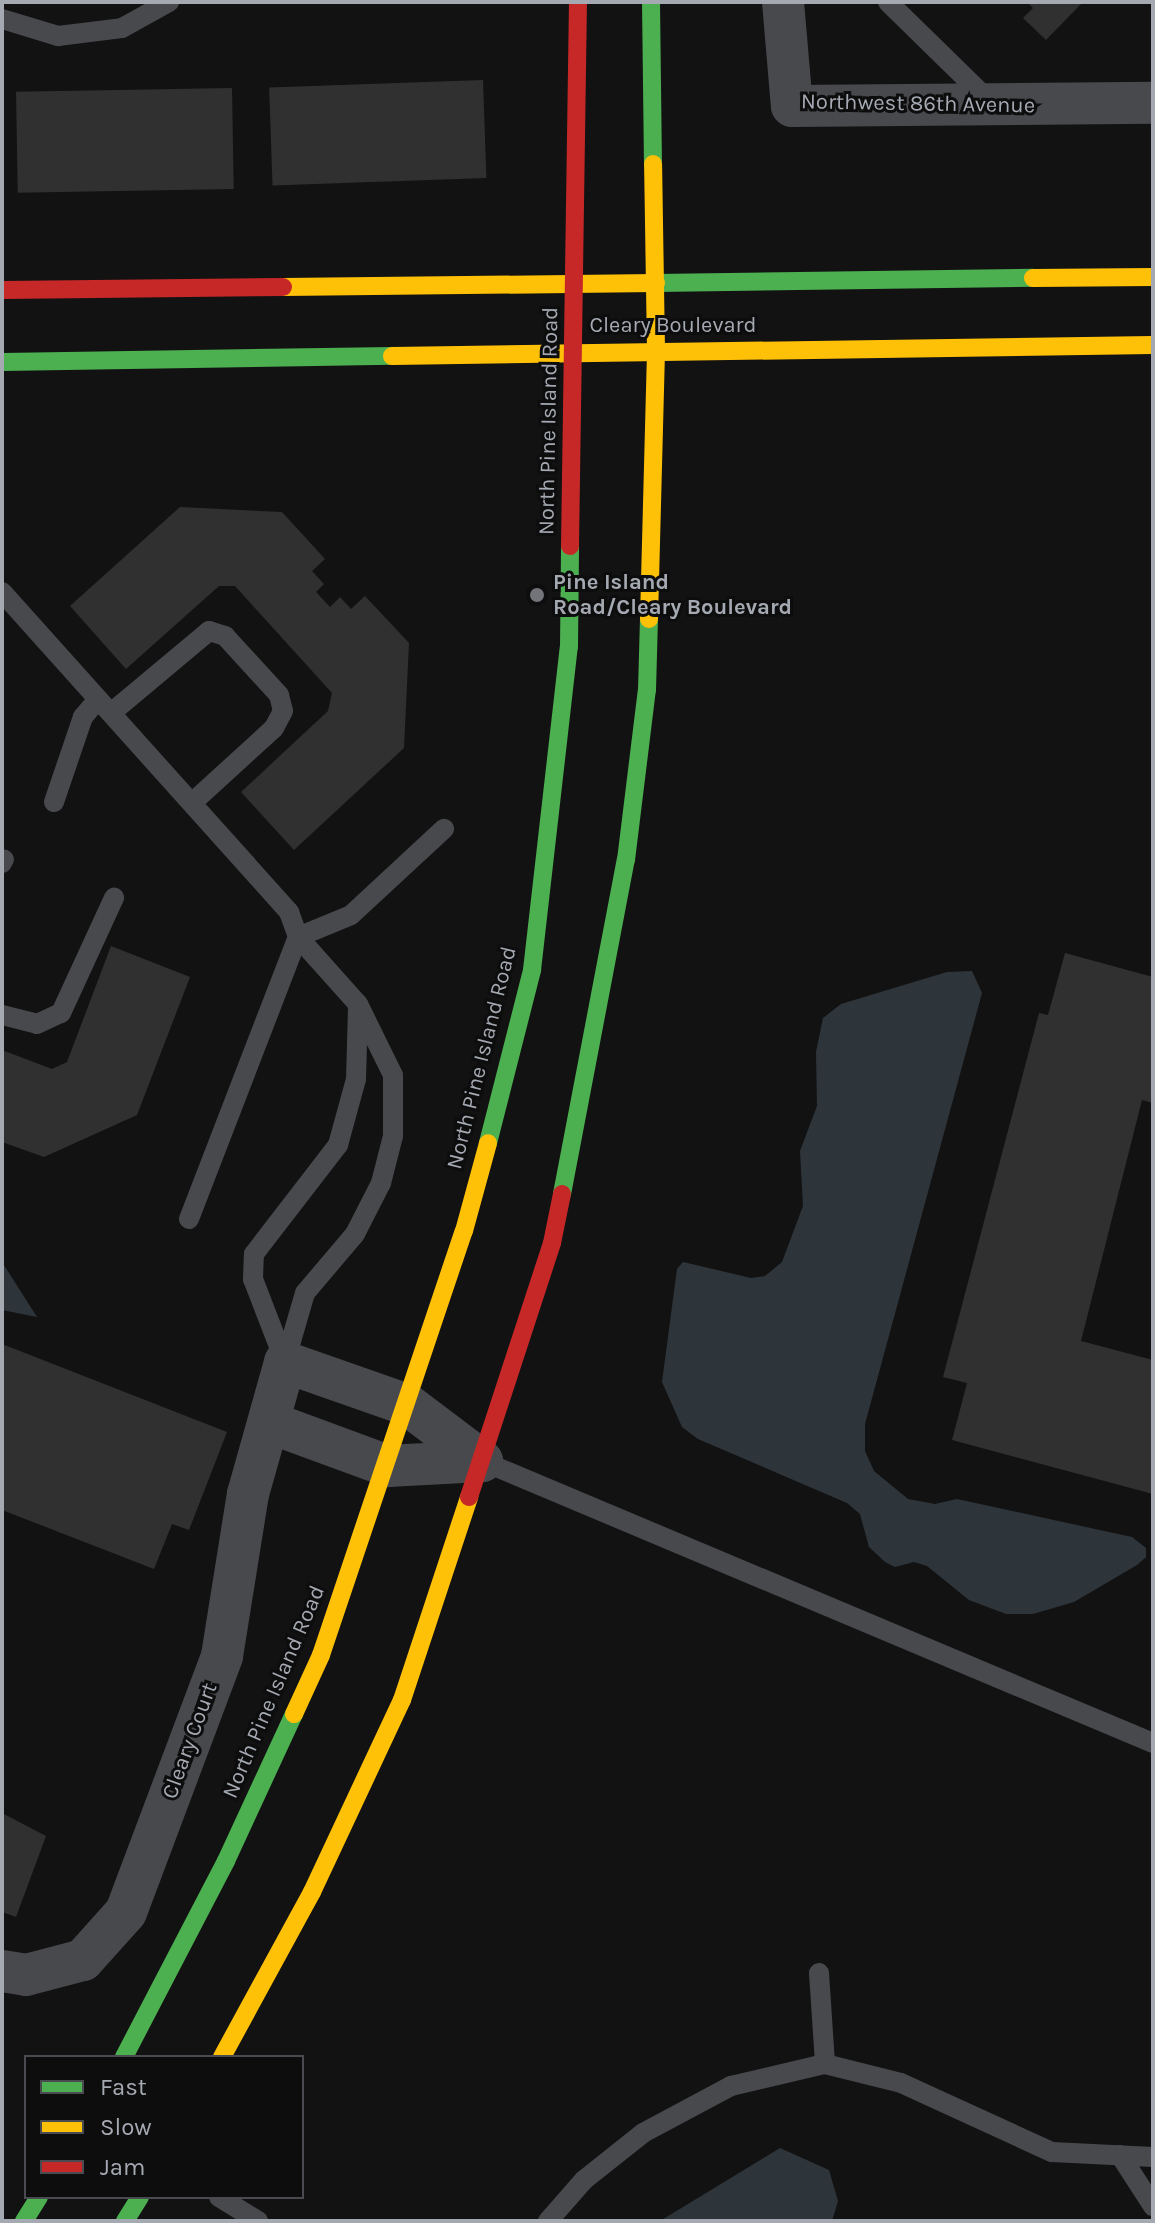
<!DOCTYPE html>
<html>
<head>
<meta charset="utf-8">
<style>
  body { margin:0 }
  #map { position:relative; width:1155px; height:2223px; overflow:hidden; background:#121213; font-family:Karla,sans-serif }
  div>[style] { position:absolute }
  .water>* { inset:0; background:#2e353a }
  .building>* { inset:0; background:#303031; transform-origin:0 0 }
  .lane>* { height:20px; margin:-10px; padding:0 10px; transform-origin:10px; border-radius:10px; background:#48494c }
  .street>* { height:42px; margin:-21px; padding:0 21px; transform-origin:21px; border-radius:21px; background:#48494c }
  .fast>* { height:18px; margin:-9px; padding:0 9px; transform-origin:9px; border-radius:9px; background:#4caf50 }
  .slow>* { height:18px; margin:-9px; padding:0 9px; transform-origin:9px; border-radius:9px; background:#ffc107 }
  .jam>* { height:18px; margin:-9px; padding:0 9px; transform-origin:9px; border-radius:9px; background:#c62828 }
  .dots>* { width:22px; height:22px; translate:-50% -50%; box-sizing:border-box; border:4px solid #0d0d0e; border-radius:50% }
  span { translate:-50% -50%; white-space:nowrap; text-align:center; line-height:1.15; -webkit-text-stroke:6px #0d0d0e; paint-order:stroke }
  .street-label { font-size:22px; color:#a5a9b2 }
  .poi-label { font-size:22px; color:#a5a9b2; font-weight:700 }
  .left { translate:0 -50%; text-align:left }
  .frame { position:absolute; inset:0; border:4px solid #a5a9b2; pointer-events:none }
  .legend { position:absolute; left:24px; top:2055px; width:280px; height:144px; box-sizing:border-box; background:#0d0d0e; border:2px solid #4a4b50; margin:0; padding:10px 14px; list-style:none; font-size:24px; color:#a5a9b2 }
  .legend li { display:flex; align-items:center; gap:16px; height:40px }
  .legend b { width:40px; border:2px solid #4a4b50 }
</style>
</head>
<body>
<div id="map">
  <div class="water">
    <div style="clip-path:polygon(972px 971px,982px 993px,865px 1424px,865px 1451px,874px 1471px,908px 1499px,935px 1504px,957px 1499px,1132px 1537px,1146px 1548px,1146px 1557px,1137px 1565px,1074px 1602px,1033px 1614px,1006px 1614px,969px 1600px,927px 1566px,914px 1562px,895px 1567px,885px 1562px,869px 1547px,860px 1514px,847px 1503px,698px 1439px,682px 1427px,662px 1382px,677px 1269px,683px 1262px,751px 1278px,765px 1276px,782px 1262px,803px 1206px,800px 1151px,817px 1106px,816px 1052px,823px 1018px,841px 1004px,947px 972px)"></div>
    <div style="clip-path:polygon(2px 1262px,37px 1317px,2px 1310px)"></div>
    <div style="clip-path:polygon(780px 2148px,829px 2170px,838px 2201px,832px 2221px,660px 2221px)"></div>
  </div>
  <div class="building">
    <div style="clip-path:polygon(1027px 2px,1083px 2px,1046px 40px,1023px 18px,1033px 8px)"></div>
    <div style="left:483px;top:80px;width:98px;height:214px;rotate:88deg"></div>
    <div style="left:232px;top:88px;width:101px;height:216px;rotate:89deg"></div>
    <div style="clip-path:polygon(180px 507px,282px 512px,325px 559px,312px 571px,324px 584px,316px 592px,330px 607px,340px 597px,351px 609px,365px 596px,409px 643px,404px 748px,294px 850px,241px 792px,328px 711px,332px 693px,235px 586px,219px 586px,126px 669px,70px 606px)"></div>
    <div style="clip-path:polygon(111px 946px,190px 977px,137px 1115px,44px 1157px,2px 1142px,2px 1050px,52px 1069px,67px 1062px)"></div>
    <div style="clip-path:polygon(1065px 953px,1153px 977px,1153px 1103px,1142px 1100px,1081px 1341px,1153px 1360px,1153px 1494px,952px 1440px,967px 1383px,943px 1377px,1039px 1013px,1048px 1015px)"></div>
    <div style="clip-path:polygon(2px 1344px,227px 1432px,189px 1530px,172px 1524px,154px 1569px,2px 1510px)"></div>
    <div style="clip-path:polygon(2px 1813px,46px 1836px,16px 1917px,2px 1912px)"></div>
  </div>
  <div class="lane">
    <div style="left:888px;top:2px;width:144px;rotate:44.4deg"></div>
    <div style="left:2px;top:19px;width:59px;rotate:16.9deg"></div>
    <div style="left:58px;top:36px;width:64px;rotate:-7.1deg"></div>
    <div style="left:122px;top:28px;width:54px;rotate:-29deg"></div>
    <div style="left:2px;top:592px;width:430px;rotate:48.1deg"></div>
    <div style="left:289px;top:912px;width:27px;rotate:70deg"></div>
    <div style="left:298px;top:937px;width:90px;rotate:48.2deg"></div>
    <div style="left:358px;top:1004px;width:79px;rotate:63.8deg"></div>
    <div style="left:393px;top:1075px;width:61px;rotate:90deg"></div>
    <div style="left:393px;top:1136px;width:49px;rotate:104.3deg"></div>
    <div style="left:381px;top:1183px;width:57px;rotate:117deg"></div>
    <div style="left:355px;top:1234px;width:77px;rotate:130.3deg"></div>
    <div style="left:305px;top:1293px;width:72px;rotate:106.2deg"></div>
    <div style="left:111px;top:713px;width:128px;rotate:-39.9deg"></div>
    <div style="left:209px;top:631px;width:17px;rotate:17deg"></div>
    <div style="left:225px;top:636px;width:80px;rotate:47.5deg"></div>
    <div style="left:279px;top:695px;width:16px;rotate:76deg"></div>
    <div style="left:283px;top:711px;width:19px;rotate:118deg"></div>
    <div style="left:274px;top:728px;width:111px;rotate:137.6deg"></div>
    <div style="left:54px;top:802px;width:90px;rotate:-71.2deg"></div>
    <div style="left:83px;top:717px;width:23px;rotate:-50deg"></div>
    <div style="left:2px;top:863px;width:4px;rotate:-63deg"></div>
    <div style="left:2px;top:1015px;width:36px;rotate:14deg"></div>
    <div style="left:37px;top:1024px;width:26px;rotate:-25deg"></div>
    <div style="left:61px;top:1013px;width:127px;rotate:-65.3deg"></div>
    <div style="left:189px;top:1219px;width:302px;rotate:-68.9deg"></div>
    <div style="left:298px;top:937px;width:57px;rotate:-22.5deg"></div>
    <div style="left:351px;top:915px;width:127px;rotate:-42.8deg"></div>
    <div style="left:285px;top:1362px;width:89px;rotate:-111.1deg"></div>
    <div style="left:253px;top:1279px;width:25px;rotate:-88deg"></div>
    <div style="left:254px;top:1254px;width:138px;rotate:-52.4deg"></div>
    <div style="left:338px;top:1145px;width:68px;rotate:-74.7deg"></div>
    <div style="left:356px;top:1079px;width:71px;rotate:-88.4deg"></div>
    <div style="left:482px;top:1461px;width:728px;rotate:22.8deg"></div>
    <div style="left:819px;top:1973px;width:91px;rotate:86.2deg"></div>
    <div style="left:1120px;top:2155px;width:61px;rotate:57.1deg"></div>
    <div style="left:219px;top:2197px;width:46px;rotate:31.6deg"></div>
    <div style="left:548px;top:2221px;width:55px;rotate:-48.7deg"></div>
    <div style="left:584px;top:2180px;width:75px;rotate:-38.5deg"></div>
    <div style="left:643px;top:2133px;width:100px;rotate:-28.1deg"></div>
    <div style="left:731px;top:2086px;width:97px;rotate:-13.2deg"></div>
    <div style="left:825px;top:2064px;width:78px;rotate:14deg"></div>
    <div style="left:901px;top:2083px;width:166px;rotate:24.6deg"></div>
    <div style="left:1052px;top:2152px;width:101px;rotate:2.8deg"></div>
  </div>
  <div class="street">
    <div style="left:783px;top:2px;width:104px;rotate:85.1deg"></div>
    <div style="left:792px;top:106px;width:361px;rotate:-0.5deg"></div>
    <div style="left:271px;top:1423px;width:125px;rotate:20.2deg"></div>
    <div style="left:388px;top:1466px;width:94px;rotate:-3deg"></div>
    <div style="left:2px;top:1971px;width:24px;rotate:9deg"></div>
    <div style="left:26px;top:1975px;width:59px;rotate:-14.7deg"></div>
    <div style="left:83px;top:1960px;width:64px;rotate:-48.1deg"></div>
    <div style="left:126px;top:1912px;width:273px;rotate:-69.4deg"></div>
    <div style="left:222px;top:1656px;width:164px;rotate:-80.9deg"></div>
    <div style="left:248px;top:1494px;width:137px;rotate:-74.3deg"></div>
    <div style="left:285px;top:1362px;width:130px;rotate:19.3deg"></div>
    <div style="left:408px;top:1405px;width:93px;rotate:37.1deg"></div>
  </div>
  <div class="fast">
    <div style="left:651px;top:2px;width:162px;rotate:89.3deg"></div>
    <div style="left:656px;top:283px;width:377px;rotate:-0.8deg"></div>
    <div style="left:2px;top:362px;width:390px;rotate:-0.9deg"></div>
    <div style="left:488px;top:1143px;width:179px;rotate:-75.7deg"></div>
    <div style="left:532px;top:970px;width:325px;rotate:-83.5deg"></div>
    <div style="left:569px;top:647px;width:101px;rotate:-89.4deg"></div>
    <div style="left:562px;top:1194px;width:340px;rotate:-79.2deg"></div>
    <div style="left:626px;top:860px;width:171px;rotate:-83deg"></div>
    <div style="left:647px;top:690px;width:71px;rotate:-88.4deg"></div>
    <div style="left:124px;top:2057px;width:221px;rotate:-62.5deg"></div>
    <div style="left:226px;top:1861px;width:162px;rotate:-65.2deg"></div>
    <div style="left:24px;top:2221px;width:28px;rotate:-58deg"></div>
    <div style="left:125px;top:2221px;width:28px;rotate:-58deg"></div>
  </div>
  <div class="slow">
    <div style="left:1033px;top:278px;width:120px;rotate:-0.5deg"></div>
    <div style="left:283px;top:287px;width:373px;rotate:-0.6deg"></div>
    <div style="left:392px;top:356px;width:761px;rotate:-0.83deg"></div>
    <div style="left:649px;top:619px;width:269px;rotate:-88.5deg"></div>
    <div style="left:656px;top:350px;width:186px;rotate:-90.9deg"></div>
    <div style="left:294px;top:1714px;width:65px;rotate:-65.4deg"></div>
    <div style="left:321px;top:1655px;width:447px;rotate:-71.4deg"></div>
    <div style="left:464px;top:1231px;width:91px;rotate:-74.7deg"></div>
    <div style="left:222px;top:2057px;width:188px;rotate:-61.4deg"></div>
    <div style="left:312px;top:1892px;width:212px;rotate:-64.9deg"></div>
    <div style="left:402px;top:1700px;width:214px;rotate:-71.7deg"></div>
  </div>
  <div class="jam">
    <div style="left:2px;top:290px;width:281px;rotate:-0.6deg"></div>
    <div style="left:570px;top:546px;width:544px;rotate:-89.16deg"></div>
    <div style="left:469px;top:1497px;width:267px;rotate:-71.9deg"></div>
    <div style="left:552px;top:1243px;width:50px;rotate:-78.5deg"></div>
  </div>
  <div class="dots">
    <div style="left:537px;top:595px;background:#72747a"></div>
  </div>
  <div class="street-label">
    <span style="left:918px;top:104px;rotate:1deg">Northwest 86th Avenue</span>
    <span style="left:673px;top:326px">Cleary Boulevard</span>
    <span style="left:549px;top:421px;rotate:-89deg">North Pine Island Road</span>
    <span style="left:482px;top:1058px;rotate:-76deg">North Pine Island Road</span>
    <span style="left:274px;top:1692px;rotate:-67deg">North Pine Island Road</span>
    <span style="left:190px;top:1741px;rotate:-70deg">Cleary Court</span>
  </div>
  <div class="poi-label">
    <span class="left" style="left:553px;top:595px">Pine Island<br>Road/Cleary Boulevard</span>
  </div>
  <div class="frame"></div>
  <ul class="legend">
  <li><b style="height:10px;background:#4caf50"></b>Fast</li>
  <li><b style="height:10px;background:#ffc107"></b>Slow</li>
  <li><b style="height:10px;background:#c62828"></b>Jam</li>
  </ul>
</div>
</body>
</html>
